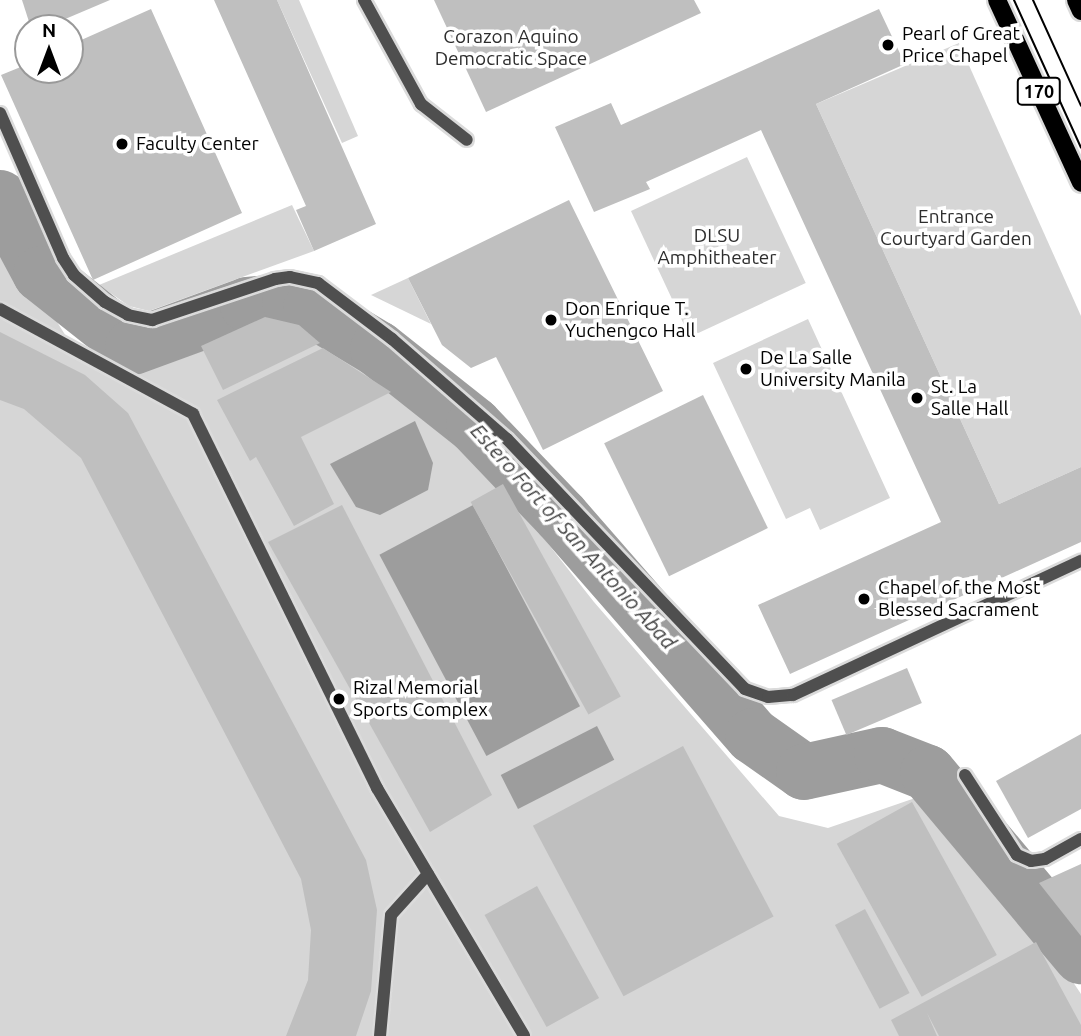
<!DOCTYPE html>
<html>
<head>
<meta charset="utf-8">
<style>
  body { margin:0 }
  #map { position:relative; width:1081px; height:1036px; overflow:hidden; background:#fff; font-family:Ubuntu,sans-serif }
  div>[style] { position:absolute }
  .green>* { inset:0; background:#d6d6d6; transform-origin:0 0 }
  .water>* { inset:0; background:#9d9d9d; transform-origin:0 0 }
  .river>* { height:56px; margin:-28px; padding:0 28px; transform-origin:28px; border-radius:28px; background:#9d9d9d }
  .building>* { inset:0; background:#bfbfbf; transform-origin:0 0 }
  .roads { filter:drop-shadow(2px 0 #dbdbdb) drop-shadow(-2px 0 #dbdbdb) drop-shadow(0 2px #dbdbdb) drop-shadow(0 -2px #dbdbdb) }
  .service>* { height:12px; margin:-6px; padding:0 6px; transform-origin:6px; border-radius:6px; background:#4f4f4f }
  .primary>* { height:18px; margin:-9px; padding:0 9px; transform-origin:9px; border-radius:9px; background:#000 }
  .tram>* { height:2px; margin:-1px; padding:0 1px; transform-origin:1px; border-radius:1px; background:#000 }
  .dots>* { width:19px; height:19px; translate:-50% -50%; box-sizing:border-box; border:4px solid #fff; border-radius:50% }
  span { translate:-50% -50%; white-space:nowrap; text-align:center; line-height:1.15; -webkit-text-stroke:7px #fff; paint-order:stroke }
  .shield-label span { padding:2px 5px; background:#fff; border:2px solid; border-radius:5px; -webkit-text-stroke-width:0 }
  .shield-label { font-size:18px; color:#000; font-weight:700 }
  .poi-label { font-size:19px; color:#000 }
  .left { translate:0 -50%; text-align:left }
  .park-label { font-size:19px; color:#2d2d2d }
  .water-label { font-size:21px; color:#3e3e3e; font-style:italic }
  .north { position:absolute; left:14px; top:14px; width:70px; height:70px; box-sizing:border-box; background:#fff; border:2px solid #999; border-radius:50%; rotate:0deg; font-size:19px; font-weight:700; line-height:28px; text-align:center; color:#000 }
  .north::after { content:''; display:block; margin:auto; width:24px; height:32px; background:#000; clip-path:polygon(50% 0,100% 100%,50% 72%,0 100%) }
</style>
</head>
<body>
<div id="map">
  <div class="green">
    <div style="clip-path:polygon(277px 0,299px 0,358px 136px,342px 143px)"></div>
    <div style="clip-path:polygon(959px 43px,1081px 316px,1081px 467px,999px 504px,816px 104px)"></div>
    <div style="left:747px;top:157px;width:139px;height:128px;rotate:65deg"></div>
    <div style="clip-path:polygon(292px 205px,314px 251px,149px 311px,129px 306px,99px 285px)"></div>
    <div style="clip-path:polygon(0 231px,69px 341px,107px 362px,138px 362px,281px 307px,471px 446px,594px 602px,779px 816px,828px 828px,921px 796px,1035px 925px,1081px 994px,1081px 1036px,0 1036px)"></div>
    <div style="clip-path:polygon(408px 278px,431px 324px,371px 295px)"></div>
    <div style="clip-path:polygon(808px 319px,890px 498px,820px 530px,810px 508px,786px 519px,713px 363px)"></div>
  </div>
  <div class="water">
    <div style="clip-path:polygon(415px 421px,433px 463px,428px 490px,380px 515px,356px 507px,330px 464px)"></div>
    <div style="left:473px;top:505px;width:228px;height:106px;rotate:62deg"></div>
    <div style="left:597px;top:726px;width:38px;height:108px;rotate:63deg"></div>
  </div>
  <div class="river">
    <div style="left:0;top:198px;width:86px;rotate:61.7deg"></div>
    <div style="left:41px;top:274px;width:117px;rotate:38.4deg"></div>
    <div style="left:133px;top:347px;width:122px;rotate:-20.1deg"></div>
    <div style="left:248px;top:305px;width:42px;rotate:-5.4deg"></div>
    <div style="left:290px;top:301px;width:22px;rotate:21deg"></div>
    <div style="left:311px;top:309px;width:78px;rotate:30.8deg"></div>
    <div style="left:378px;top:349px;width:122px;rotate:38.4deg"></div>
    <div style="left:474px;top:425px;width:126px;rotate:46.3deg"></div>
    <div style="left:561px;top:516px;width:292px;rotate:48.9deg"></div>
    <div style="left:753px;top:736px;width:62px;rotate:35.2deg"></div>
    <div style="left:804px;top:772px;width:80px;rotate:-12.3deg"></div>
    <div style="left:882px;top:755px;width:49px;rotate:21.4deg"></div>
    <div style="left:928px;top:773px;width:239px;rotate:50.1deg"></div>
  </div>
  <div class="building">
    <div style="clip-path:polygon(22px 0,110px 0,44px 28px,31px 28px)"></div>
    <div style="clip-path:polygon(214px 0,277px 0,376px 224px,314px 251px,296px 210px,306px 206px)"></div>
    <div style="clip-path:polygon(434px 0,694px 0,701px 13px,486px 112px)"></div>
    <div style="clip-path:polygon(151px 9px,242px 213px,93px 280px,1px 75px,28px 64px,28px 70px,70px 70px,70px 45px)"></div>
    <div style="clip-path:polygon(879px 9px,905px 64px,816px 104px,999px 504px,1081px 467px,1081px 542px,790px 674px,758px 605px,941px 522px,761px 130px,646px 182px,650px 189px,594px 212px,555px 127px,611px 103px,621px 125px)"></div>
    <div style="clip-path:polygon(569px 200px,663px 391px,543px 450px,496px 357px,471px 368px,442px 345px,408px 278px)"></div>
    <div style="clip-path:polygon(265px 317px,299px 325px,320px 343px,223px 390px,201px 346px)"></div>
    <div style="clip-path:polygon(0 332px,85px 375px,128px 413px,366px 860px,377px 910px,371px 991px,356px 1036px,286px 1036px,308px 980px,311px 930px,301px 879px,81px 458px,24px 409px,0 400px)"></div>
    <div style="clip-path:polygon(323px 348px,391px 392px,301px 437px,334px 504px,294px 526px,256px 457px,250px 461px,217px 400px)"></div>
    <div style="left:703px;top:395px;width:148px;height:110px;rotate:64deg"></div>
    <div style="left:503px;top:484px;width:243px;height:37px;rotate:61deg"></div>
    <div style="clip-path:polygon(342px 505px,492px 795px,430px 832px,268px 542px)"></div>
    <div style="left:907px;top:668px;width:38px;height:82px;rotate:67deg"></div>
    <div style="clip-path:polygon(1081px 734px,1081px 809px,1028px 838px,996px 781px)"></div>
    <div style="left:683px;top:746px;width:193px;height:170px;rotate:62deg"></div>
    <div style="left:912px;top:802px;width:175px;height:86px;rotate:61deg"></div>
    <div style="clip-path:polygon(1081px 864px,1081px 936px,1039px 883px)"></div>
    <div style="left:537px;top:886px;width:128px;height:60px;rotate:61deg"></div>
    <div style="left:865px;top:909px;width:95px;height:34px;rotate:62deg"></div>
    <div style="clip-path:polygon(1036px 942px,1081px 1025px,1081px 1036px,939px 1036px,927px 1013px,937px 1036px,899px 1036px,891px 1020px)"></div>
  </div>
  <div class="roads">
    <div class="service">
      <div style="left:364px;top:0;width:119px;rotate:61.3deg"></div>
      <div style="left:421px;top:104px;width:58px;rotate:38deg"></div>
      <div style="left:0;top:113px;width:158px;rotate:66.5deg"></div>
      <div style="left:63px;top:258px;width:20px;rotate:57deg"></div>
      <div style="left:74px;top:275px;width:41px;rotate:41.1deg"></div>
      <div style="left:105px;top:302px;width:26px;rotate:29deg"></div>
      <div style="left:128px;top:315px;width:25px;rotate:12deg"></div>
      <div style="left:152px;top:320px;width:130px;rotate:-18.4deg"></div>
      <div style="left:275px;top:279px;width:15px;rotate:-8deg"></div>
      <div style="left:290px;top:277px;width:29px;rotate:12deg"></div>
      <div style="left:318px;top:283px;width:93px;rotate:37.1deg"></div>
      <div style="left:392px;top:339px;width:152px;rotate:41deg"></div>
      <div style="left:507px;top:439px;width:345px;rotate:46.4deg"></div>
      <div style="left:745px;top:689px;width:24px;rotate:19deg"></div>
      <div style="left:768px;top:697px;width:25px;rotate:-5deg"></div>
      <div style="left:793px;top:695px;width:318px;rotate:-25deg"></div>
      <div style="left:0;top:309px;width:220px;rotate:28.5deg"></div>
      <div style="left:193px;top:414px;width:417px;rotate:63.8deg"></div>
      <div style="left:377px;top:788px;width:288px;rotate:59.3deg"></div>
      <div style="left:965px;top:775px;width:95px;rotate:57deg"></div>
      <div style="left:1017px;top:855px;width:15px;rotate:23deg"></div>
      <div style="left:1031px;top:861px;width:14px;rotate:-8deg"></div>
      <div style="left:1045px;top:859px;width:41px;rotate:-29.1deg"></div>
      <div style="left:380px;top:1036px;width:121px;rotate:-84.8deg"></div>
      <div style="left:391px;top:915px;width:55px;rotate:-47.9deg"></div>
    </div>
    <div class="primary">
      <div style="left:997px;top:0;width:201px;rotate:65.3deg"></div>
      <div style="left:1076px;top:0;width:12px;rotate:66deg"></div>
    </div>
  </div>
  <div class="tram">
    <div style="left:1014px;top:0;width:162px;rotate:65.6deg"></div>
    <div style="left:1033px;top:0;width:116px;rotate:65.6deg"></div>
  </div>
  <div class="dots">
    <div style="left:888px;top:45px;background:#000"></div>
    <div style="left:122px;top:144px;background:#000"></div>
    <div style="left:551px;top:320px;background:#000"></div>
    <div style="left:746px;top:369px;background:#000"></div>
    <div style="left:917px;top:398px;background:#000"></div>
    <div style="left:864px;top:599px;background:#000"></div>
    <div style="left:339px;top:699px;background:#000"></div>
  </div>
  <div class="shield-label">
    <span style="left:1039px;top:91px">170</span>
  </div>
  <div class="poi-label">
    <span class="left" style="left:902px;top:45px">Pearl of Great<br>Price Chapel</span>
    <span class="left" style="left:136px;top:144px">Faculty Center</span>
    <span class="left" style="left:565px;top:320px">Don Enrique T.<br>Yuchengco Hall</span>
    <span class="left" style="left:760px;top:369px">De La Salle<br>University Manila</span>
    <span class="left" style="left:931px;top:398px">St. La<br>Salle Hall</span>
    <span class="left" style="left:878px;top:599px">Chapel of the Most<br>Blessed Sacrament</span>
    <span class="left" style="left:353px;top:699px">Rizal Memorial<br>Sports Complex</span>
  </div>
  <div class="park-label">
    <span style="left:511px;top:48px">Corazon Aquino<br>Democratic Space</span>
    <span style="left:956px;top:228px">Entrance<br>Courtyard Garden</span>
    <span style="left:717px;top:247px">DLSU<br>Amphitheater</span>
  </div>
  <div class="water-label">
    <span style="left:574px;top:536px;rotate:48deg">Estero Fort of San Antonio Abad</span>
  </div>
  <div class="north">N</div>
</div>
</body>
</html>
